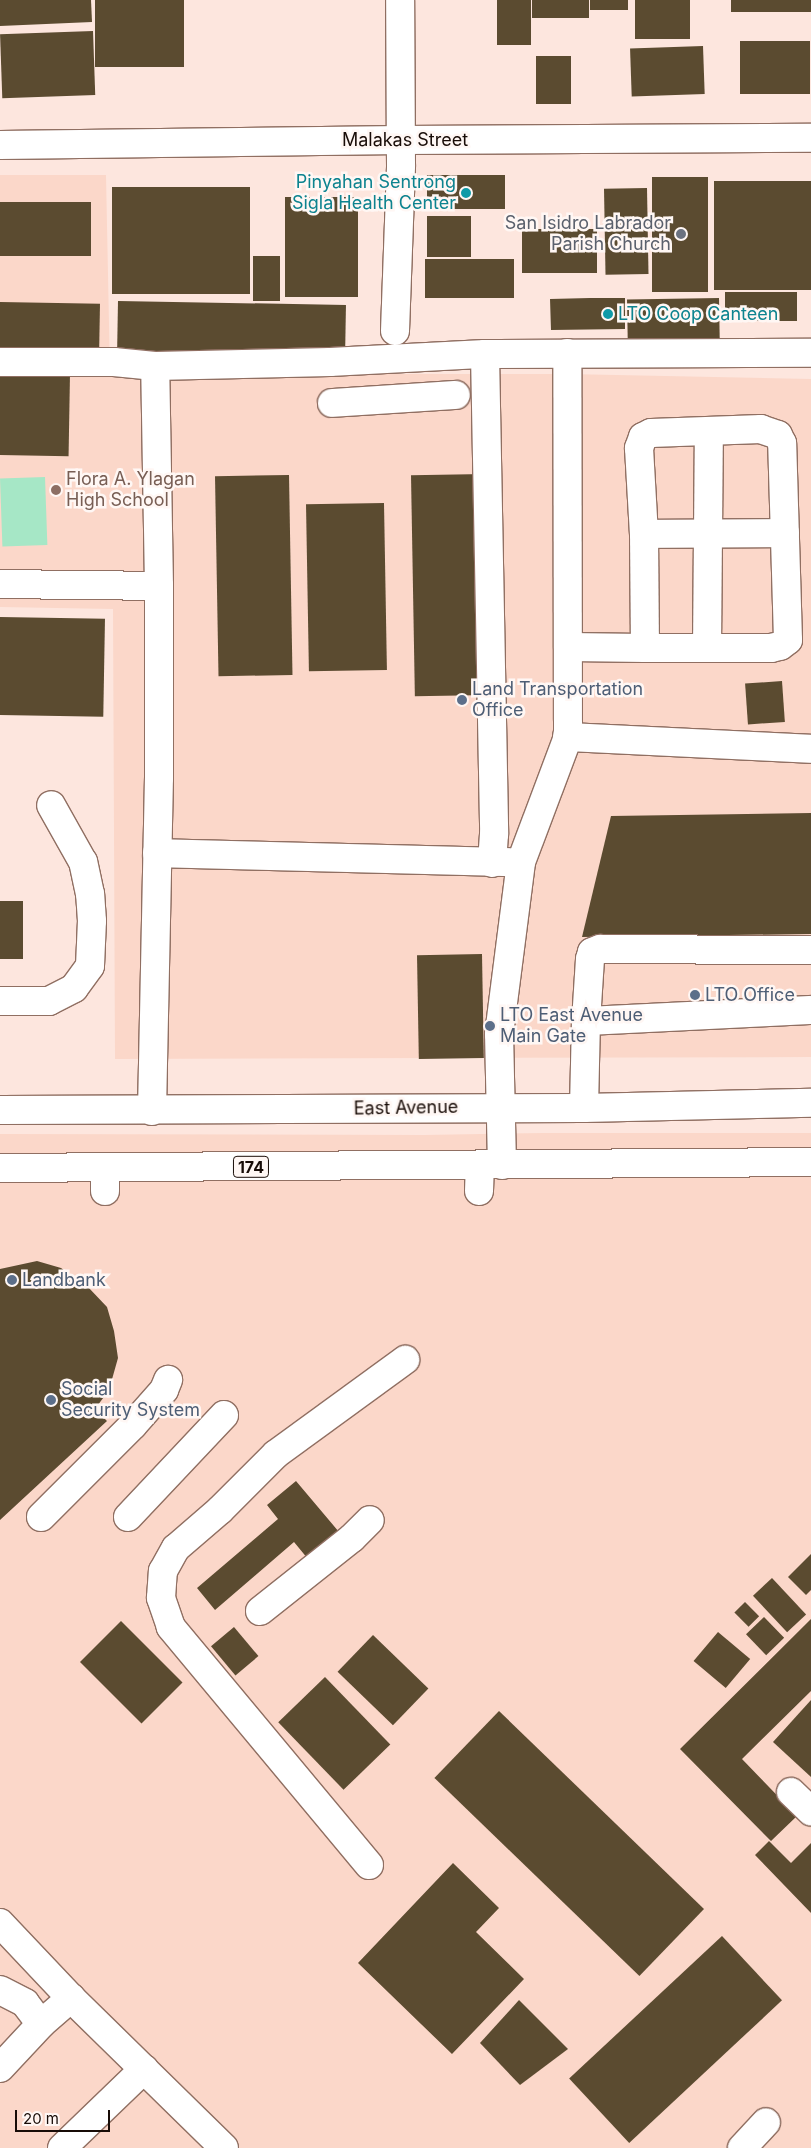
<!DOCTYPE html>
<html>
<head>
<meta charset="utf-8">
<style>
  body { margin:0 }
  #map { position:relative; width:811px; height:2148px; overflow:hidden; background:#fde6de; font-family:Inter,sans-serif }
  div>[style] { position:absolute }
  .built>* { inset:0; background:#fbd7c9 }
  .green>* { inset:0; background:#a6e7c6; transform-origin:0 0 }
  .building>* { inset:0; background:#5b4b30; transform-origin:0 0 }
  .roads { filter:drop-shadow(1px 0 #906f62) drop-shadow(-1px 0 #906f62) drop-shadow(0 1px #906f62) drop-shadow(0 -1px #906f62) }
  .minor>* { height:28px; margin:-14px; padding:0 14px; transform-origin:14px; border-radius:14px; background:#fff }
  .major>* { height:28px; margin:-14px; padding:0 14px; transform-origin:14px; border-radius:14px; background:#fff }
  .dots>* { width:14px; height:14px; translate:-50% -50%; box-sizing:border-box; border:2px solid #fff7f4; border-radius:50% }
  span { translate:-50% -50%; white-space:nowrap; text-align:center; line-height:1.15; -webkit-text-stroke:5px #fff7f4; paint-order:stroke }
  .shield-label span { padding:1px 4px; background:#fff7f4; border:1px solid; border-radius:4px; -webkit-text-stroke-width:0 }
  .shield-label { font-size:16px; color:#180c07; font-weight:700 }
  .street-label { font-size:18px; color:#180c07 }
  .culture-label { font-size:18px; color:#0d838f }
  .right { translate:-100% -50%; text-align:right }
  .left { translate:0 -50%; text-align:left }
  .worship-label { font-size:18px; color:#5b616d }
  .education-label { font-size:18px; color:#785e54 }
  .service-label { font-size:18px; color:#4e5e75 }
  .scale { position:absolute; left:15px; top:2110px; width:95px; height:22px; box-sizing:border-box; border:2px solid #180c07; border-top:0; padding-left:6px; font-size:15px; line-height:18px; white-space:nowrap; color:#180c07; -webkit-text-stroke:4px #fff7f4; paint-order:stroke }
</style>
</head>
<body>
<div id="map">
  <div class="built">
    <div style="clip-path:polygon(0 175px,106px 175px,110px 374px,567px 374px,811px 379px,811px 1057px,115px 1059px,113px 609px,0 607px)"></div>
    <div style="clip-path:polygon(544px 1133px,811px 1133px,811px 2148px,0 2148px,0 1134px,424px 1135px)"></div>
  </div>
  <div class="green">
    <div style="left:45px;top:477px;width:68px;height:45px;rotate:88deg"></div>
  </div>
  <div class="building">
    <div style="clip-path:polygon(0 0,91px 0,92px 22px,0 26px)"></div>
    <div style="left:95px;top:0;width:89px;height:67px"></div>
    <div style="left:497px;top:0;width:34px;height:45px"></div>
    <div style="left:532px;top:0;width:57px;height:18px"></div>
    <div style="left:590px;top:0;width:38px;height:10px"></div>
    <div style="left:635px;top:0;width:55px;height:39px"></div>
    <div style="left:731px;top:0;width:80px;height:12px"></div>
    <div style="left:93px;top:31px;width:64px;height:93px;rotate:88deg"></div>
    <div style="left:740px;top:41px;width:70px;height:53px"></div>
    <div style="left:703px;top:46px;width:48px;height:73px;rotate:88deg"></div>
    <div style="left:536px;top:56px;width:35px;height:48px"></div>
    <div style="left:505px;top:175px;width:34px;height:78px;rotate:90deg"></div>
    <div style="left:652px;top:177px;width:56px;height:115px"></div>
    <div style="left:811px;top:181px;width:109px;height:97px;rotate:90deg"></div>
    <div style="left:250px;top:187px;width:107px;height:138px;rotate:90deg"></div>
    <div style="left:647px;top:188px;width:86px;height:43px;rotate:89deg"></div>
    <div style="left:285px;top:197px;width:73px;height:100px"></div>
    <div style="left:0;top:202px;width:91px;height:54px"></div>
    <div style="left:427px;top:216px;width:44px;height:41px"></div>
    <div style="left:597px;top:229px;width:44px;height:75px;rotate:90deg"></div>
    <div style="left:253px;top:256px;width:27px;height:45px"></div>
    <div style="left:425px;top:259px;width:89px;height:39px"></div>
    <div style="left:725px;top:292px;width:72px;height:29px"></div>
    <div style="clip-path:polygon(590px 298px,625px 298px,625px 329px,551px 330px,550px 299px)"></div>
    <div style="left:719px;top:298px;width:42px;height:92px;rotate:89deg"></div>
    <div style="left:118px;top:301px;width:228px;height:53px;rotate:1deg"></div>
    <div style="left:0;top:302px;width:100px;height:54px;rotate:1deg"></div>
    <div style="left:0;top:373px;width:70px;height:82px;rotate:1deg"></div>
    <div style="left:485px;top:474px;width:221px;height:74px;rotate:89deg"></div>
    <div style="left:289px;top:475px;width:200px;height:74px;rotate:89deg"></div>
    <div style="left:384px;top:503px;width:167px;height:78px;rotate:89deg"></div>
    <div style="left:0;top:617px;width:105px;height:98px;rotate:1deg"></div>
    <div style="left:782px;top:681px;width:41px;height:37px;rotate:86deg"></div>
    <div style="clip-path:polygon(811px 813px,811px 934px,582px 937px,611px 816px)"></div>
    <div style="left:0;top:901px;width:23px;height:58px"></div>
    <div style="left:482px;top:954px;width:104px;height:65px;rotate:89deg"></div>
    <div style="clip-path:polygon(37px 1261px,61px 1268px,88px 1287px,107px 1307px,114px 1331px,118px 1358px,109px 1390px,95px 1409px,107px 1421px,0 1520px,0 1269px)"></div>
    <div style="clip-path:polygon(296px 1481px,339px 1532px,308px 1559px,294px 1542px,215px 1610px,197px 1588px,278px 1519px,267px 1505px)"></div>
    <div style="clip-path:polygon(811px 1554px,811px 1590px,806px 1595px,788px 1577px)"></div>
    <div style="left:772px;top:1578px;width:50px;height:26px;rotate:47deg"></div>
    <div style="left:745px;top:1602px;width:20px;height:15px;rotate:45deg"></div>
    <div style="left:764px;top:1617px;width:29px;height:25px;rotate:46deg"></div>
    <div style="clip-path:polygon(811px 1619px,811px 1691px,742px 1759px,797px 1816px,771px 1841px,680px 1749px)"></div>
    <div style="left:121px;top:1621px;width:87px;height:58px;rotate:45deg"></div>
    <div style="left:234px;top:1627px;width:38px;height:30px;rotate:50deg"></div>
    <div style="left:718px;top:1632px;width:42px;height:38px;rotate:40deg"></div>
    <div style="left:373px;top:1635px;width:77px;height:51px;rotate:44deg"></div>
    <div style="left:325px;top:1677px;width:94px;height:65px;rotate:46deg"></div>
    <div style="clip-path:polygon(811px 1700px,811px 1777px,773px 1742px)"></div>
    <div style="left:499px;top:1711px;width:285px;height:93px;rotate:44deg"></div>
    <div style="clip-path:polygon(769px 1841px,791px 1863px,811px 1843px,811px 1913px,755px 1855px)"></div>
    <div style="clip-path:polygon(453px 1863px,499px 1908px,476px 1932px,524px 1979px,452px 2054px,358px 1963px)"></div>
    <div style="left:722px;top:1936px;width:88px;height:209px;rotate:47deg"></div>
    <div style="clip-path:polygon(519px 2000px,568px 2049px,520px 2085px,480px 2043px)"></div>
  </div>
  <div class="roads">
    <div class="minor">
      <div style="left:0;top:145px;width:401px;rotate:-0.7deg"></div>
      <div style="left:401px;top:140px;width:410px;rotate:-0.3deg"></div>
      <div style="left:395px;top:331px;width:166px;rotate:-87.9deg"></div>
      <div style="left:401px;top:165px;width:165px;rotate:-90.3deg"></div>
      <div style="left:485px;top:354px;width:480px;rotate:88.9deg"></div>
      <div style="left:494px;top:834px;width:29px;rotate:94deg"></div>
      <div style="left:0;top:362px;width:114px"></div>
      <div style="left:114px;top:362px;width:41px;rotate:5.6deg"></div>
      <div style="left:155px;top:366px;width:175px;rotate:-1.3deg"></div>
      <div style="left:330px;top:362px;width:155px;rotate:-3deg"></div>
      <div style="left:485px;top:354px;width:326px;rotate:-0.2deg"></div>
      <div style="left:332px;top:403px;width:124px;rotate:-3.7deg"></div>
      <div style="left:644px;top:534px;width:141px;rotate:-0.4deg"></div>
      <div style="left:0;top:584px;width:159px;rotate:0.7deg"></div>
      <div style="left:569px;top:647px;width:76px;rotate:0.8deg"></div>
      <div style="left:645px;top:648px;width:126px"></div>
      <div style="left:771px;top:648px;width:9px;rotate:-13deg"></div>
      <div style="left:780px;top:646px;width:10px;rotate:-37deg"></div>
      <div style="left:788px;top:640px;width:197px;rotate:-91.7deg"></div>
      <div style="left:782px;top:443px;width:9px;rotate:-117deg"></div>
      <div style="left:778px;top:435px;width:18px;rotate:-161deg"></div>
      <div style="left:761px;top:429px;width:110px;rotate:177.9deg"></div>
      <div style="left:651px;top:433px;width:9px;rotate:153deg"></div>
      <div style="left:643px;top:437px;width:12px;rotate:110deg"></div>
      <div style="left:639px;top:448px;width:86px;rotate:86.7deg"></div>
      <div style="left:644px;top:534px;width:114px;rotate:89.5deg"></div>
      <div style="left:707px;top:648px;width:217px;rotate:-89.5deg"></div>
      <div style="left:567px;top:737px;width:244px;rotate:2.8deg"></div>
      <div style="left:157px;top:853px;width:352px;rotate:1.5deg"></div>
      <div style="left:0;top:1001px;width:49px"></div>
      <div style="left:49px;top:1001px;width:28px;rotate:-27deg"></div>
      <div style="left:74px;top:988px;width:27px;rotate:-54deg"></div>
      <div style="left:90px;top:966px;width:45px;rotate:-87.5deg"></div>
      <div style="left:92px;top:921px;width:27px;rotate:-94deg"></div>
      <div style="left:90px;top:894px;width:33px;rotate:-102deg"></div>
      <div style="left:83px;top:862px;width:65px;rotate:-119.3deg"></div>
      <div style="left:586px;top:1021px;width:225px;rotate:-2.8deg"></div>
      <div style="left:584px;top:1108px;width:87px;rotate:-88.7deg"></div>
      <div style="left:586px;top:1021px;width:62px;rotate:-86.3deg"></div>
      <div style="left:590px;top:959px;width:7px;rotate:-74deg"></div>
      <div style="left:592px;top:952px;width:9px;rotate:-21deg"></div>
      <div style="left:600px;top:949px;width:211px;rotate:0.3deg"></div>
      <div style="left:152px;top:1111px;width:333px;rotate:-88.8deg"></div>
      <div style="left:159px;top:778px;width:192px;rotate:-90deg"></div>
      <div style="left:159px;top:586px;width:220px;rotate:-91deg"></div>
      <div style="left:502px;top:1165px;width:131px;rotate:-91.3deg"></div>
      <div style="left:499px;top:1034px;width:173px;rotate:-82.7deg"></div>
      <div style="left:521px;top:862px;width:134px;rotate:-69.4deg"></div>
      <div style="left:568px;top:737px;width:384px;rotate:-90.1deg"></div>
      <div style="left:105px;top:1168px;width:23px;rotate:90deg"></div>
      <div style="left:479px;top:1191px;width:25px;rotate:-88deg"></div>
      <div style="left:41px;top:1517px;width:130px;rotate:-45deg"></div>
      <div style="left:133px;top:1425px;width:47px;rotate:-48.5deg"></div>
      <div style="left:164px;top:1390px;width:11px;rotate:-68deg"></div>
      <div style="left:128px;top:1517px;width:140px;rotate:-46.7deg"></div>
      <div style="left:260px;top:1611px;width:117px;rotate:-38.4deg"></div>
      <div style="left:352px;top:1538px;width:25px;rotate:-45deg"></div>
      <div style="left:791px;top:1792px;width:28px;rotate:44deg"></div>
      <div style="left:369px;top:1865px;width:310px;rotate:-129.8deg"></div>
      <div style="left:171px;top:1627px;width:31px;rotate:-109deg"></div>
      <div style="left:161px;top:1598px;width:27px;rotate:-86deg"></div>
      <div style="left:163px;top:1571px;width:26px;rotate:-61deg"></div>
      <div style="left:176px;top:1548px;width:58px;rotate:-40.8deg"></div>
      <div style="left:220px;top:1510px;width:79px;rotate:-45deg"></div>
      <div style="left:276px;top:1454px;width:160px;rotate:-36.1deg"></div>
      <div style="left:0;top:1923px;width:103px;rotate:46.6deg"></div>
      <div style="left:71px;top:1998px;width:214px;rotate:44.4deg"></div>
      <div style="left:0;top:1990px;width:28px;rotate:27deg"></div>
      <div style="left:25px;top:2003px;width:26px;rotate:53deg"></div>
      <div style="left:0;top:2068px;width:60px;rotate:-47deg"></div>
      <div style="left:41px;top:2024px;width:40px;rotate:-41deg"></div>
      <div style="left:62px;top:2148px;width:114px;rotate:-43.9deg"></div>
      <div style="left:742px;top:2148px;width:35px;rotate:-47deg"></div>
    </div>
    <div class="major">
      <div style="left:0;top:1110px;width:584px;rotate:-0.2deg"></div>
      <div style="left:584px;top:1108px;width:227px;rotate:-1.3deg"></div>
      <div style="left:0;top:1168px;width:811px;rotate:-0.42deg"></div>
    </div>
  </div>
  <div class="dots">
    <div style="left:466px;top:193px;background:#0f9aa8"></div>
    <div style="left:681px;top:234px;background:#6b7280"></div>
    <div style="left:608px;top:314px;background:#0f9aa8"></div>
    <div style="left:56px;top:490px;background:#8d6e63"></div>
    <div style="left:462px;top:700px;background:#5c6f8a"></div>
    <div style="left:695px;top:995px;background:#5c6f8a"></div>
    <div style="left:490px;top:1026px;background:#5c6f8a"></div>
    <div style="left:12px;top:1280px;background:#5c6f8a"></div>
    <div style="left:51px;top:1400px;background:#5c6f8a"></div>
  </div>
  <div class="shield-label">
    <span style="left:251px;top:1167px">174</span>
  </div>
  <div class="street-label">
    <span style="left:405px;top:140px">Malakas Street</span>
    <span style="left:406px;top:1108px;rotate:-1deg">East Avenue</span>
  </div>
  <div class="culture-label">
    <span class="right" style="left:456px;top:193px">Pinyahan Sentrong<br>Sigla Health Center</span>
    <span class="left" style="left:618px;top:314px">LTO Coop Canteen</span>
  </div>
  <div class="worship-label">
    <span class="right" style="left:671px;top:234px">San Isidro Labrador<br>Parish Church</span>
  </div>
  <div class="education-label">
    <span class="left" style="left:66px;top:490px">Flora A. Ylagan<br>High School</span>
  </div>
  <div class="service-label">
    <span class="left" style="left:472px;top:700px">Land Transportation<br>Office</span>
    <span class="left" style="left:705px;top:995px">LTO Office</span>
    <span class="left" style="left:500px;top:1026px">LTO East Avenue<br>Main Gate</span>
    <span class="left" style="left:22px;top:1280px">Landbank</span>
    <span class="left" style="left:61px;top:1400px">Social<br>Security System</span>
  </div>
  <div class="scale">20 m</div>
</div>
</body>
</html>
